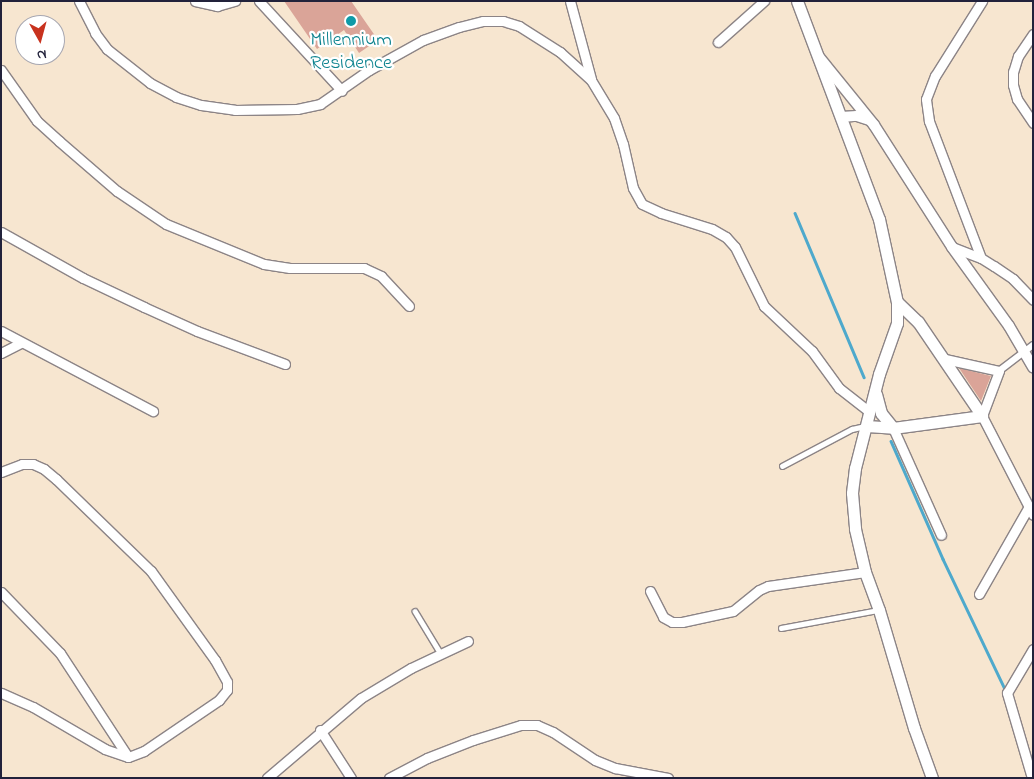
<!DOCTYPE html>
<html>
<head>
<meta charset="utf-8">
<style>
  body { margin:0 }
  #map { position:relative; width:1034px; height:779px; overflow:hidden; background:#f7e6d0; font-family:"Indie Flower",sans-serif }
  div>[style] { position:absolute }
  .stream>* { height:2.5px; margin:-1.25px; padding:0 1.25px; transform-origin:1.25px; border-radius:1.25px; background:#4ea9cc }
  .building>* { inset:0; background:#daa498 }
  .roads { filter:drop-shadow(1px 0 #8c8486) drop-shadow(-1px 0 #8c8486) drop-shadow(0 1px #8c8486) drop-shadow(0 -1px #8c8486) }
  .service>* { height:4.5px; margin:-2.25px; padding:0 2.25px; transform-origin:2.25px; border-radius:2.25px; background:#fff }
  .pedestrian>* { height:6px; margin:-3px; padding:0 3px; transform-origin:3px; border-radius:3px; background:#fff }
  .minor>* { height:9px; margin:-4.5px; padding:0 4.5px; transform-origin:4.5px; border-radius:4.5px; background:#fff }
  .tertiary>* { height:10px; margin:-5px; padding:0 5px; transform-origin:5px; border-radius:5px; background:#fff }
  .secondary>* { height:11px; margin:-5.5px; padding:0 5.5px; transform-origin:5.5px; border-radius:5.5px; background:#fff }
  .dots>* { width:14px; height:14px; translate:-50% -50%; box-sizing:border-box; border:2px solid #fff; border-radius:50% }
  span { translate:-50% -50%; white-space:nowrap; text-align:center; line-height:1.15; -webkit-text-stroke:4.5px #fff; paint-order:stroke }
  .culture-label { font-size:20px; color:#0d838f }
  .frame { position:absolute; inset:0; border:2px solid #22223b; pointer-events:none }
  .north { position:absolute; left:15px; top:15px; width:50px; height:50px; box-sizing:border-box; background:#fff; border:1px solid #a7a7b1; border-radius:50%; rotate:173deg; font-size:14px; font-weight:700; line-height:20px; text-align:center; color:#22223b }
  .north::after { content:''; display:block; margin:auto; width:18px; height:22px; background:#c8321e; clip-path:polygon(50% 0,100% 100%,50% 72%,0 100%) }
</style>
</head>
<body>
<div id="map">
  <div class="stream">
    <div style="left:795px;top:213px;width:178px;rotate:67.2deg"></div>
    <div style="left:891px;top:441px;width:129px;rotate:66.2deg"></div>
    <div style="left:943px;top:559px;width:144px;rotate:64.5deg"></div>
  </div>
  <div class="building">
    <div style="clip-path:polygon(284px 1px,351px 1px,378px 40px,359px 53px,344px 30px,317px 49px)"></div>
    <div style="clip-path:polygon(959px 368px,991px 376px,981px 401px)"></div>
  </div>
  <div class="roads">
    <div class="service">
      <div style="left:782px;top:466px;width:79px;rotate:-27.9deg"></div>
      <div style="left:852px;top:429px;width:13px;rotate:-13deg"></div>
      <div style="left:415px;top:611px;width:50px;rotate:58.8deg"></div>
      <div style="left:781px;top:628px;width:99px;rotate:-10.5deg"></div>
    </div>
    <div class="pedestrian">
      <div style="left:999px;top:371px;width:43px;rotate:-37.4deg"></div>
    </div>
    <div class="minor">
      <div style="left:79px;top:1px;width:36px;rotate:63deg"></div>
      <div style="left:95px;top:33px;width:20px;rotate:53deg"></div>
      <div style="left:107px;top:49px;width:55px;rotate:38.3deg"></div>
      <div style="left:150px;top:83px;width:30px;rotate:28deg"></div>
      <div style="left:176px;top:97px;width:26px;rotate:18deg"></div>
      <div style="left:201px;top:105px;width:34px;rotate:8deg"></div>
      <div style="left:235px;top:110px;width:62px;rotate:-0.9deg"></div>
      <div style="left:297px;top:109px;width:24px;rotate:-12deg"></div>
      <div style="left:320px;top:104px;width:60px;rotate:-34.8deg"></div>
      <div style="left:369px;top:70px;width:62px;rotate:-29.1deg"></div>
      <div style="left:423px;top:40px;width:38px;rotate:-20deg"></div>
      <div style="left:459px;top:27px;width:25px;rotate:-14deg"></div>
      <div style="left:483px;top:21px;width:20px"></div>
      <div style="left:503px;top:21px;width:17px;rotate:17deg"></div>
      <div style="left:519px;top:26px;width:49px;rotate:32.4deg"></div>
      <div style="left:560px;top:52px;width:42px;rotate:42.1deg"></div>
      <div style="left:591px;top:80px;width:44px;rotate:58.8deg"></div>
      <div style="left:614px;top:118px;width:28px;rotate:71deg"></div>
      <div style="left:623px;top:144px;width:45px;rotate:77.2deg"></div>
      <div style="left:633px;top:188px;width:18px;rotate:61deg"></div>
      <div style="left:642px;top:204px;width:21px;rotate:25deg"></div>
      <div style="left:661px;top:213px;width:53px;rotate:17.4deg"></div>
      <div style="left:712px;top:229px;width:16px;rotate:30deg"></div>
      <div style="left:726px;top:237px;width:13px;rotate:48deg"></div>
      <div style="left:735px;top:247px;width:66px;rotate:63.8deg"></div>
      <div style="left:764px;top:306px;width:66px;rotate:43.2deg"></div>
      <div style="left:812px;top:351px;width:46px;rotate:53.9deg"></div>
      <div style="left:839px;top:388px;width:39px;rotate:38deg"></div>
      <div style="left:195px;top:1px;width:23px;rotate:13deg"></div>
      <div style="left:217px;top:6px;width:19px;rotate:-16deg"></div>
      <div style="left:259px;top:1px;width:122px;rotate:47.3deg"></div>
      <div style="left:570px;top:1px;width:81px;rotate:74.9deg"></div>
      <div style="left:1033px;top:34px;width:27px;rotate:124deg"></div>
      <div style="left:1018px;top:56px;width:17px;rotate:107deg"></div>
      <div style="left:1013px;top:72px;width:13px;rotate:90deg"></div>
      <div style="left:1013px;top:85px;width:15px;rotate:74deg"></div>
      <div style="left:1017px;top:99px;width:29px;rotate:56deg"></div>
      <div style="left:718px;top:42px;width:62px;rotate:-41.7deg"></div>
      <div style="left:1px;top:70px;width:62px;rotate:54.8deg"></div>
      <div style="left:37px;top:121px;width:30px;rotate:42deg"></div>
      <div style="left:59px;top:141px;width:77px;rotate:40.8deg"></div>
      <div style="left:117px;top:191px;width:59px;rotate:34deg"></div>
      <div style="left:166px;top:224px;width:106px;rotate:22.2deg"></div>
      <div style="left:264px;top:264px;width:26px;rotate:9deg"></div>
      <div style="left:290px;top:268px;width:74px"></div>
      <div style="left:364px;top:268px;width:19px;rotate:25deg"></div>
      <div style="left:381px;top:276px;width:41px;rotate:47deg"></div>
      <div style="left:1px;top:232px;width:94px;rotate:29.3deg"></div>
      <div style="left:83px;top:278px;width:68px;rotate:25.4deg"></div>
      <div style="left:144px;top:307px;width:58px;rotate:24.4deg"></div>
      <div style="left:197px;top:331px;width:94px;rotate:20.6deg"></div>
      <div style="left:952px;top:247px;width:31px;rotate:21deg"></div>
      <div style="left:981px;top:258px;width:15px;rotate:32deg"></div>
      <div style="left:994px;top:266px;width:23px;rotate:34deg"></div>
      <div style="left:1013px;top:279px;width:29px;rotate:46deg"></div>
      <div style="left:981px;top:258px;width:147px;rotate:-110.8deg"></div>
      <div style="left:929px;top:121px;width:22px;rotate:-98deg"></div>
      <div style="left:926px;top:99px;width:25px;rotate:-69deg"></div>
      <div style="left:935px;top:76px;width:89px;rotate:-57.9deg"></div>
      <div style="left:1px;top:331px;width:172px;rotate:27.8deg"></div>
      <div style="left:1px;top:353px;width:22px;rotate:-27deg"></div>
      <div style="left:945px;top:359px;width:55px;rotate:12.5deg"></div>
      <div style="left:999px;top:371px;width:48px;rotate:110.7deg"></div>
      <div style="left:982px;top:416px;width:111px;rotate:62.7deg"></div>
      <div style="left:893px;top:428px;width:117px;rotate:65.8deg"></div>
      <div style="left:1px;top:472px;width:22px;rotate:-21deg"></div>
      <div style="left:22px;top:464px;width:11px"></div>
      <div style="left:33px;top:464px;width:12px;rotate:24deg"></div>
      <div style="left:44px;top:469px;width:16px;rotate:40deg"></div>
      <div style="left:56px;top:479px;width:132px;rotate:44.1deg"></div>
      <div style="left:151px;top:571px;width:110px;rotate:54.3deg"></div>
      <div style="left:215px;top:660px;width:25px;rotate:61deg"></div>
      <div style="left:227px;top:682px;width:8px;rotate:90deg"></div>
      <div style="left:227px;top:690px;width:13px;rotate:129deg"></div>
      <div style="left:219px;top:700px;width:91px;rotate:145.8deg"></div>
      <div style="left:144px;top:751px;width:17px;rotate:159deg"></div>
      <div style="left:128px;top:757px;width:24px;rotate:-161deg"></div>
      <div style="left:105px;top:749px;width:83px;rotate:-149.7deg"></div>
      <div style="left:33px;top:707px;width:35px;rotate:-156deg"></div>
      <div style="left:650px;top:591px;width:29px;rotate:63deg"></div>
      <div style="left:663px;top:617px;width:10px;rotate:29deg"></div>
      <div style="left:672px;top:622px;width:10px"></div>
      <div style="left:682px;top:622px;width:52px;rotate:-12.2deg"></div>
      <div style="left:733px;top:611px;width:33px;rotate:-39deg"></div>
      <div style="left:759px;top:590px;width:10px;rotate:-24deg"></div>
      <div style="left:768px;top:586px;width:98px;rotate:-8.2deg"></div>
      <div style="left:1px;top:592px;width:85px;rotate:46deg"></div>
      <div style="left:60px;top:653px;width:124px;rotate:56.8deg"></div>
      <div style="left:979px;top:594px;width:99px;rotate:-60.3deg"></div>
      <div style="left:320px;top:730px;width:57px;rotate:57.1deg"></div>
      <div style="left:267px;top:778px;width:123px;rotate:-40.4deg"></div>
      <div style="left:361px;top:698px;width:58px;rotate:-31deg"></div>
      <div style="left:411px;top:668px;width:63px;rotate:-25.3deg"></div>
      <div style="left:389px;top:778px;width:43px;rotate:-27.8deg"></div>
      <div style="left:427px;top:758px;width:49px;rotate:-21.4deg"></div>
      <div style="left:473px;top:740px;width:50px;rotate:-17.4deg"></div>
      <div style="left:521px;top:725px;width:16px"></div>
      <div style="left:537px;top:725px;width:17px;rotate:24deg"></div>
      <div style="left:553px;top:732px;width:50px;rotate:33.7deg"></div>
      <div style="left:595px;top:760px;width:22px;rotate:22deg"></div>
      <div style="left:615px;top:768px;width:54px;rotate:10.7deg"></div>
      <div style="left:1032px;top:778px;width:89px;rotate:-106.4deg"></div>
      <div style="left:1007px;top:693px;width:51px;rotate:-59.4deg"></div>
    </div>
    <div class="tertiary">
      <div style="left:819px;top:57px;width:87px;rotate:51deg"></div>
      <div style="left:874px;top:125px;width:145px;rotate:57.4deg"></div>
      <div style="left:952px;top:247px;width:97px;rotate:54.2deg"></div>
      <div style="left:1009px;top:326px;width:48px;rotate:59.7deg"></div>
      <div style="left:841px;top:117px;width:16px;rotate:-4deg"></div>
      <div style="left:857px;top:116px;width:13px;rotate:18deg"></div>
    </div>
    <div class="secondary">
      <div style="left:797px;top:1px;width:233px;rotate:69.4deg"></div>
      <div style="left:879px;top:219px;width:85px;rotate:77.8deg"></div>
      <div style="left:897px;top:302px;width:21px;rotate:90deg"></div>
      <div style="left:897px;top:323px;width:54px;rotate:109.4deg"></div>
      <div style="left:879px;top:374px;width:97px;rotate:104.3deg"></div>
      <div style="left:855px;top:468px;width:25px;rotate:97deg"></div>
      <div style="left:852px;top:493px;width:36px;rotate:85deg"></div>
      <div style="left:855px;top:529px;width:44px;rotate:76.9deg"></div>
      <div style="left:865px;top:572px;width:40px;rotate:69.8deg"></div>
      <div style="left:879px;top:610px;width:123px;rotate:73.5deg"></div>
      <div style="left:914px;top:728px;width:53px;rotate:70.2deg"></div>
      <div style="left:876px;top:394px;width:20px;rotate:75deg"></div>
      <div style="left:881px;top:413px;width:19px;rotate:51deg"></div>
      <div style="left:867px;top:426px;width:26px;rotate:4deg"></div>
      <div style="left:893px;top:428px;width:90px;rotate:-7.7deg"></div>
      <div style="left:982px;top:416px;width:114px;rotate:-124.2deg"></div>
      <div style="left:918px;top:322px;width:29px;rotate:-136deg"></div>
    </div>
  </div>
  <div class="dots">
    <div style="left:351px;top:21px;background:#0f9aa8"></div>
  </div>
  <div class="culture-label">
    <span style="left:351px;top:52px">Millennium<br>Residence</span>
  </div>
  <div class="frame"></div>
  <div class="north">N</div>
</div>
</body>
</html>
